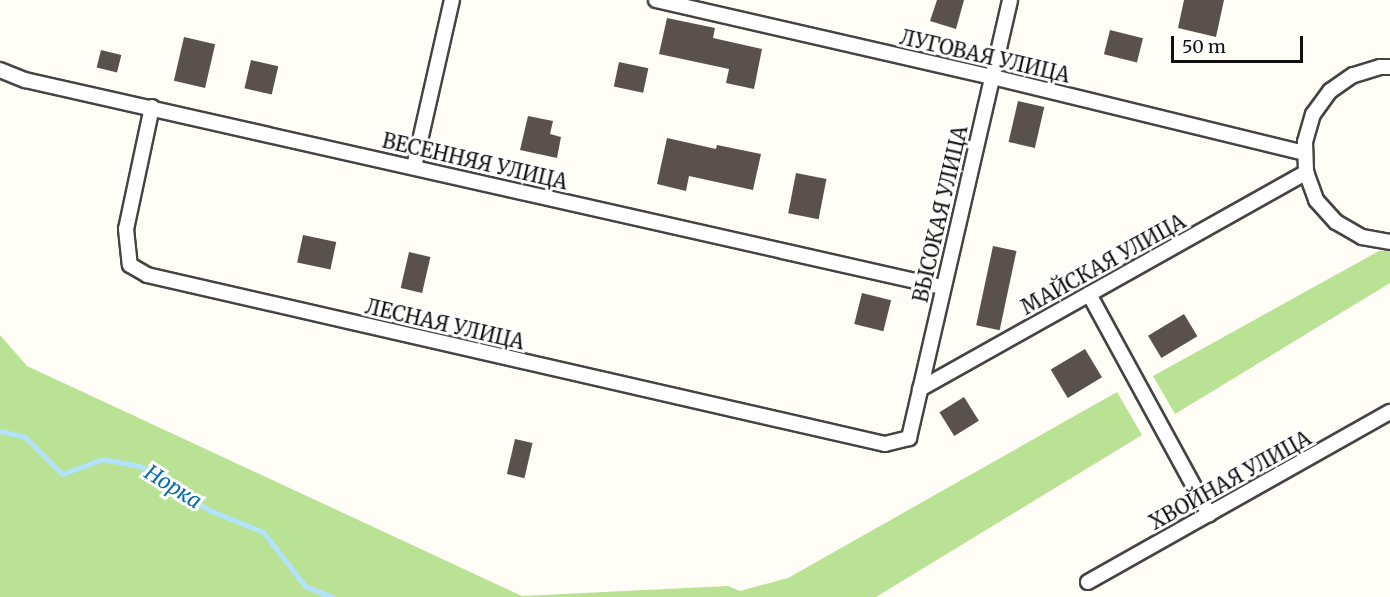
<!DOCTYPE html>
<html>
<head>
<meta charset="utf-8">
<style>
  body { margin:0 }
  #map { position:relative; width:1390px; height:597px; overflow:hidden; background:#fffdf5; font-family:Merriweather,serif }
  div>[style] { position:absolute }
  .forest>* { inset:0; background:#b9e295 }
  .stream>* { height:5px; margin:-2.5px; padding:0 2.5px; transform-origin:2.5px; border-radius:2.5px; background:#b2e2fd }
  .building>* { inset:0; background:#5b514c; transform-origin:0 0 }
  .roads { filter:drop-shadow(2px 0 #444) drop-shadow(-2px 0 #444) drop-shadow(0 2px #444) drop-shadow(0 -2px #444) }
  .street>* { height:14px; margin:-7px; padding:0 7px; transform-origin:7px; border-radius:7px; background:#fff }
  span { translate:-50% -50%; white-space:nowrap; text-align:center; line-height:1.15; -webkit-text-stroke:6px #fff; paint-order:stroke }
  .street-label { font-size:20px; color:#111 }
  .water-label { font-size:21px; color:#096cb4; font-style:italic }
  .scale { position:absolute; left:1171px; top:36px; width:132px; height:27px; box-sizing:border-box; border:3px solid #111; border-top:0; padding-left:8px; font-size:18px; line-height:21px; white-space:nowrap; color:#111; -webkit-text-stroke:4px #fff; paint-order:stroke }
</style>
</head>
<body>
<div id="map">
  <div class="forest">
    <div style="clip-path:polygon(1390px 250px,1390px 283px,1175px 414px,1153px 376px,1379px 251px)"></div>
    <div style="clip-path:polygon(0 335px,27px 366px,522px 596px,728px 586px,740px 591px,788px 578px,1117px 392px,1142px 435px,876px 597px,0 597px)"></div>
  </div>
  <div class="stream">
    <div style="left:0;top:431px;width:26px;rotate:13deg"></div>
    <div style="left:25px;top:437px;width:52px;rotate:45deg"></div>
    <div style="left:62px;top:474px;width:44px;rotate:-20.1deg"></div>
    <div style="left:103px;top:459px;width:38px;rotate:11deg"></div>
    <div style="left:140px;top:466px;width:82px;rotate:32.5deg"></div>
    <div style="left:209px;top:510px;width:58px;rotate:22.2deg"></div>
    <div style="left:263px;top:532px;width:68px;rotate:52.1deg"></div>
    <div style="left:305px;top:586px;width:29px;rotate:22deg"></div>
  </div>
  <div class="building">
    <div style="clip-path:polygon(937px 0,964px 0,956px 29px,930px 21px)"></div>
    <div style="clip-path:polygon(1184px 0,1224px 0,1216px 37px,1178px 28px)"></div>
    <div style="clip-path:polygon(667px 18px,715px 28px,713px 38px,762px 49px,754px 89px,726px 83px,729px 69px,659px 54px)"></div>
    <div style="left:1110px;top:30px;width:34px;height:25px;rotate:14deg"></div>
    <div style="left:184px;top:37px;width:32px;height:45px;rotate:13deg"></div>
    <div style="left:101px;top:50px;width:21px;height:18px;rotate:14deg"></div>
    <div style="left:251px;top:60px;width:28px;height:29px;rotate:13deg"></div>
    <div style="left:619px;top:62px;width:30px;height:25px;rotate:12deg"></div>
    <div style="left:1018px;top:101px;width:27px;height:42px;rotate:13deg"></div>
    <div style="clip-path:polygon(528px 116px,553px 121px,550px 134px,561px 137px,557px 158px,520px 150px)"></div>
    <div style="clip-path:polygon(667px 138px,716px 149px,717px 145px,761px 154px,753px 190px,689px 176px,686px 191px,657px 184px)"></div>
    <div style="left:796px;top:173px;width:31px;height:41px;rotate:11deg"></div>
    <div style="left:303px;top:235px;width:34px;height:28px;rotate:12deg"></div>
    <div style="left:993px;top:246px;width:24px;height:81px;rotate:12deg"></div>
    <div style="left:409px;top:252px;width:22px;height:37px;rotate:13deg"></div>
    <div style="left:862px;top:293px;width:30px;height:32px;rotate:14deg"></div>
    <div style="left:1184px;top:314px;width:26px;height:42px;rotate:59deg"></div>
    <div style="left:1085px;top:349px;width:33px;height:40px;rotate:59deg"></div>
    <div style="left:964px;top:397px;width:28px;height:29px;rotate:58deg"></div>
    <div style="left:515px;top:439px;width:18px;height:36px;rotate:13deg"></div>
  </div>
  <div class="roads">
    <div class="street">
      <div style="left:656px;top:0;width:346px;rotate:12.9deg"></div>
      <div style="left:993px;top:77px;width:321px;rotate:13.7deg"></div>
      <div style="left:1390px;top:67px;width:10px;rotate:180deg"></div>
      <div style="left:1380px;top:67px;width:28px;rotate:163deg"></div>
      <div style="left:1353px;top:75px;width:28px;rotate:145deg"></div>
      <div style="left:1330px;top:91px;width:29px;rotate:126deg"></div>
      <div style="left:1313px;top:114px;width:29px;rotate:106deg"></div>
      <div style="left:1305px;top:142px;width:30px;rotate:88deg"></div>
      <div style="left:1306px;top:172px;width:30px;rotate:70deg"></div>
      <div style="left:1316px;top:200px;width:30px;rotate:48deg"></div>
      <div style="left:1336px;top:222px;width:30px;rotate:30deg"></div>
      <div style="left:1362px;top:237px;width:28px;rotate:10deg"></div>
      <div style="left:0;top:70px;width:27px;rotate:22deg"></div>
      <div style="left:25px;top:80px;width:940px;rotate:12.72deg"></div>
      <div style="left:152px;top:107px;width:125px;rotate:102deg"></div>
      <div style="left:126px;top:229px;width:36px;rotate:84deg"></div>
      <div style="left:130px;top:265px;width:20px;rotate:30deg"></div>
      <div style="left:147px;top:275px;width:757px;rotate:12.9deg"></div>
      <div style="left:885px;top:444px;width:25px;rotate:-14deg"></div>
      <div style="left:909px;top:438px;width:449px;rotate:-77deg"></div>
      <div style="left:414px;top:167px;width:171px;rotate:-77.2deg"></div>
      <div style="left:1089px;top:294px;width:251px;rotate:61.4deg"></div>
      <div style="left:920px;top:389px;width:443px;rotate:-29.3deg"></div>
      <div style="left:1088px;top:582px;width:347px;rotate:-29.4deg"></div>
    </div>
  </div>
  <div class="street-label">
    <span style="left:985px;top:56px;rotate:13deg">ЛУГОВАЯ УЛИЦА</span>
    <span style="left:475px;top:161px;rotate:13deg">ВЕСЕННЯЯ УЛИЦА</span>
    <span style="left:940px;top:214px;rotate:-77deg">ВЫСОКАЯ УЛИЦА</span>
    <span style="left:1103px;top:264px;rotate:-29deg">МАЙСКАЯ УЛИЦА</span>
    <span style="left:445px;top:324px;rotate:13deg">ЛЕСНАЯ УЛИЦА</span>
    <span style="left:1230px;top:480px;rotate:-29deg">ХВОЙНАЯ УЛИЦА</span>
  </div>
  <div class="water-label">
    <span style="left:173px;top:487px;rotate:32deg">Норка</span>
  </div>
  <div class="scale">50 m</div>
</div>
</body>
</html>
